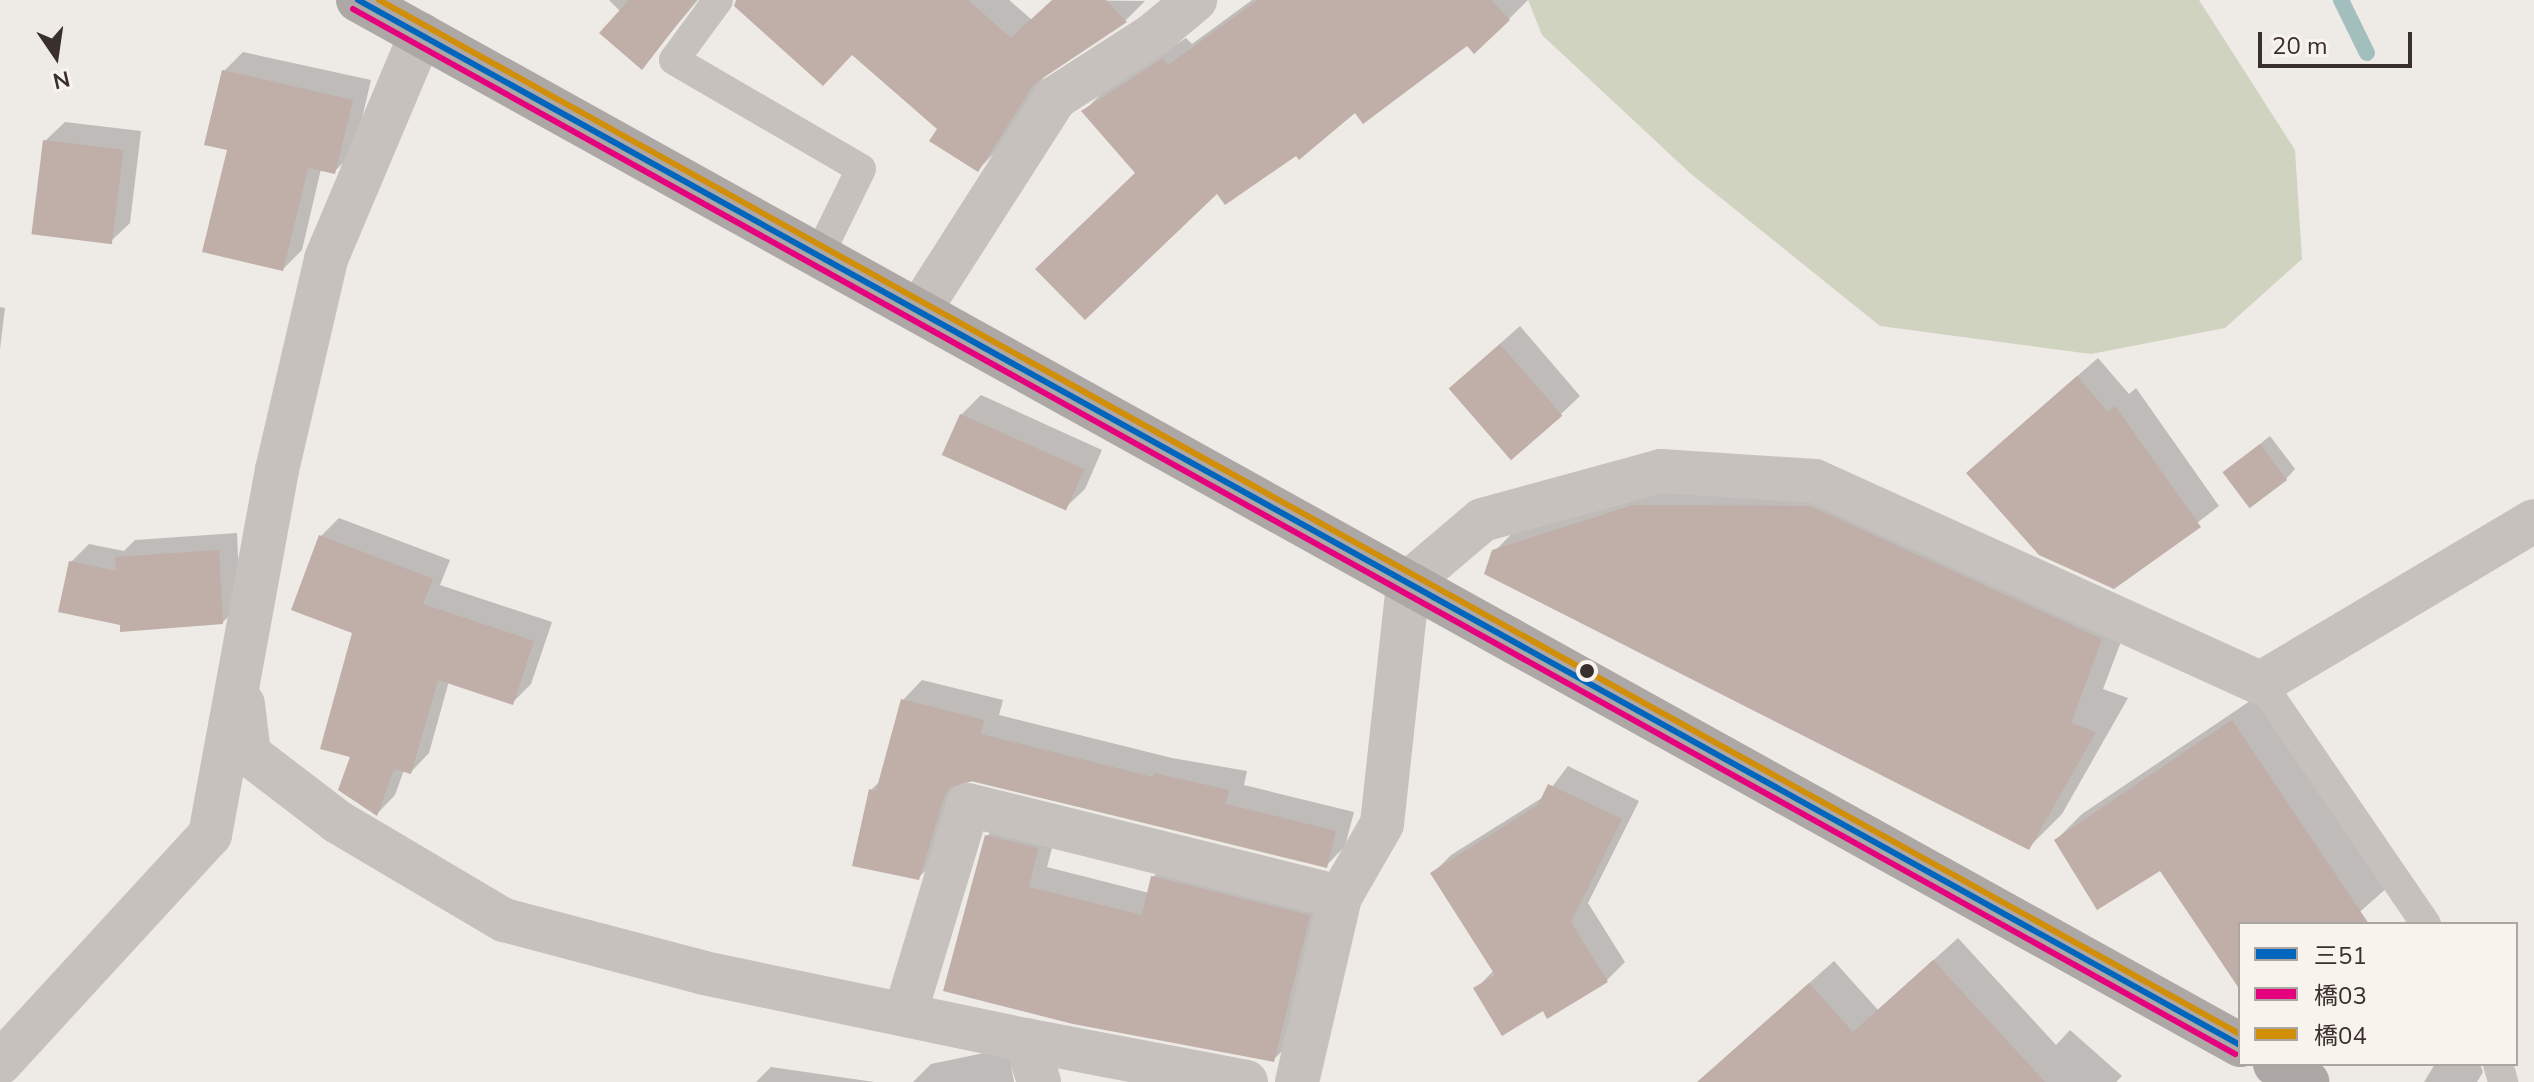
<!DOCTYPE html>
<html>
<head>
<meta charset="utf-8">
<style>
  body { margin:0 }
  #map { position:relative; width:2534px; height:1082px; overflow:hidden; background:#eeeae6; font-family:"Nunito Sans","Noto Sans JP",sans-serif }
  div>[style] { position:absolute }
  .green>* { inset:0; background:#d1d3c1 }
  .shadow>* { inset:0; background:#0003 }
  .stream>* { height:16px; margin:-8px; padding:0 8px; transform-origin:8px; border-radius:8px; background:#a3bfbd }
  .building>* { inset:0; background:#c0aea8; transform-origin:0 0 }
  .lane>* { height:30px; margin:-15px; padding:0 15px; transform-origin:15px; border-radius:15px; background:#c7c1be }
  .street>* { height:44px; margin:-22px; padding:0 22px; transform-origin:22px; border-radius:22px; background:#c7c1be }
  .highway>* { height:44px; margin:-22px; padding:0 22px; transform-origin:22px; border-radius:22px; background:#ada8a5 }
  .bus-1>* { height:6px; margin:-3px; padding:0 3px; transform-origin:3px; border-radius:3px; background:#0065bd }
  .bus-2>* { height:6px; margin:-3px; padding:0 3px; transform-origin:3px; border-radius:3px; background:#e5007d }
  .bus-3>* { height:6px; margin:-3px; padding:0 3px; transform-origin:3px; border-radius:3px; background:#d18e09 }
  .dots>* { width:22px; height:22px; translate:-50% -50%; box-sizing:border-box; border:4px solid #f9f3ee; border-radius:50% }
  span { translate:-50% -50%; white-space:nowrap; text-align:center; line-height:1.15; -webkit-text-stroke:6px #f9f3ee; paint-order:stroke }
  .legend { position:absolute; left:2238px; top:922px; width:280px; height:144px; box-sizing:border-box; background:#f9f3ee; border:2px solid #aca5a0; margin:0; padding:10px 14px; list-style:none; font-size:24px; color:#392f2c }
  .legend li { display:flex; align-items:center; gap:16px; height:40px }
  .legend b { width:40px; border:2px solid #aca5a0 }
  .north { position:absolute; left:16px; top:16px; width:80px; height:80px; -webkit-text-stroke:6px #f9f3ee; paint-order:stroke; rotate:167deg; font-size:22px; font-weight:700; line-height:32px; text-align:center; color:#392f2c }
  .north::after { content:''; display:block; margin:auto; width:28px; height:36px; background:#392f2c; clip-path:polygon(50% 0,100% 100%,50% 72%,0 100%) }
  .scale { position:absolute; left:2258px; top:32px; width:154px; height:36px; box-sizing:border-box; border:4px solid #392f2c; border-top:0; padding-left:10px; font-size:24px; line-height:28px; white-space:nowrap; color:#392f2c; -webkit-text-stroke:6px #f9f3ee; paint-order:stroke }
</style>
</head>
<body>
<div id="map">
  <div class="green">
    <div style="clip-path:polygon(1528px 0,2199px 0,2295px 150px,2302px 259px,2225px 328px,2091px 354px,1880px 326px,1691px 174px,1542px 35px)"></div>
  </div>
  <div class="shadow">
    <div style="clip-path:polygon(609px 0,698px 0,641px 68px,621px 12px)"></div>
    <div style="clip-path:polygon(736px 0,1009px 0,1032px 20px,1053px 0,1145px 1px,1126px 20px,1046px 74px,997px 150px,978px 170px,940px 128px,852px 53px)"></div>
    <div style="clip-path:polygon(1252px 0,1528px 0,1509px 19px,1356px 110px,1296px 153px,1217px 191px,1137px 173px,1084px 111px,1106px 89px,1186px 38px,1192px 44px)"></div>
    <div style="clip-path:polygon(243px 52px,371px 80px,354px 152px,334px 172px,321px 169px,302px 250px,283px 269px,229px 149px,224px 71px)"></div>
    <div style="clip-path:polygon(65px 122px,141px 131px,130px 223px,110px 242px,45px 141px)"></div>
    <div style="clip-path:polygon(0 307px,5px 308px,0 349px)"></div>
    <div style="clip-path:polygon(1520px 326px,1580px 396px,1560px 415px,1450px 388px)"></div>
    <div style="clip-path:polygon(2098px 358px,2129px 394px,2136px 388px,2219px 506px,2114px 587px,1988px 454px)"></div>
    <div style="clip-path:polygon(981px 395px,1102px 450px,1085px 489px,1065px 508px,961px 415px)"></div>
    <div style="clip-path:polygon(2270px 436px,2295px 469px,2286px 479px,2225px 472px)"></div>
    <div style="clip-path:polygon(1668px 472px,1845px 473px,2135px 605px,2103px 689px,2128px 698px,2062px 814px,2028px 848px,1494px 552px,1528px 517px)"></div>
    <div style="clip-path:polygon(339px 518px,450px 560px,440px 585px,552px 622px,531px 684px,512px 703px,449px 681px,429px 753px,411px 772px,404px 770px,395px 795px,377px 814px,353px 756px,354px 632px,321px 536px)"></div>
    <div style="clip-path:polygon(237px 533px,240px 605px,222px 623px,122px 624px,71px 562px,89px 544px,124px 551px,135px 540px)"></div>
    <div style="clip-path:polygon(922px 680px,1003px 700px,999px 715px,1172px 758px,1247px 771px,1244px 785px,1354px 812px,1345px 846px,1326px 866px,962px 779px,938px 859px,918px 878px,871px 790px,882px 779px,903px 700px)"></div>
    <div style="clip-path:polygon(2259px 695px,2388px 887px,2346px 924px,2240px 924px,2240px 986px,2161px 868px,2056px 840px,2082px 814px)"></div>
    <div style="clip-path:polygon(1568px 766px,1639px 801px,1588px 903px,1625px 962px,1607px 980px,1543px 1009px,1476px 989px,1494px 970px,1433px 873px,1451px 855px,1545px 796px)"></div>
    <div style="clip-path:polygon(1006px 817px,1057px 829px,1047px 867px,1149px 893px,1153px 877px,1172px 858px,1328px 896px,1293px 1041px,1273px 1060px,1074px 1022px,987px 836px)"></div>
    <div style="clip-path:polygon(1958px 938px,2056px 1045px,2070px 1030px,2122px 1076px,2116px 1082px,1705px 1082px,1727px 1056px,1834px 961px,1878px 1010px)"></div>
    <div style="clip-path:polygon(1008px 1048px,1014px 1082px,913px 1082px,931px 1064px)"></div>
    <div style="clip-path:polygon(2435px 1064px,2480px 1064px,2483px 1072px,2477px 1082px,2424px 1082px)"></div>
    <div style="clip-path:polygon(771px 1067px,874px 1082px,756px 1082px)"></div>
  </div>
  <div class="stream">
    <div style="left:2341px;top:0;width:59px;rotate:63.9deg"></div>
  </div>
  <div class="building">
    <div style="clip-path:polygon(629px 0,696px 0,642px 70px,599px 33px)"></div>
    <div style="clip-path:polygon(736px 0,968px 0,1011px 38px,1052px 0,1106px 0,1127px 22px,1034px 84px,978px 172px,929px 141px,937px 129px,852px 55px,823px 86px,734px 6px)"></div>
    <div style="clip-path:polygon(1258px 0,1491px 0,1510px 20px,1474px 54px,1467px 46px,1363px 124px,1355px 113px,1299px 160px,1296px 156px,1225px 205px,1217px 194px,1085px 320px,1035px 269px,1135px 173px,1081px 111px,1162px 59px,1168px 65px)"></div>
    <div style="clip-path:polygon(222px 70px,353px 100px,335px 174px,308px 168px,283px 271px,202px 252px,227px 150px,204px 145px)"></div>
    <div style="left:43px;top:140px;width:81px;height:95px;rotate:7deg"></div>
    <div style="left:1500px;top:344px;width:95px;height:68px;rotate:49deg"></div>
    <div style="clip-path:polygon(2077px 376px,2108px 412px,2115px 406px,2201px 527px,2114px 589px,2039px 555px,1966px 473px)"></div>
    <div style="left:960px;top:414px;width:136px;height:45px;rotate:24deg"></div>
    <div style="left:2260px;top:444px;width:45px;height:47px;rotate:53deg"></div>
    <div style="clip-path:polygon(1633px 505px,1810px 506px,2102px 639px,2071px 723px,2096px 732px,2029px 850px,1484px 574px,1492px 550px)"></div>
    <div style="clip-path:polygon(319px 535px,433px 579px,423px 604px,534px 641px,513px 705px,438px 680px,411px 774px,394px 769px,377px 816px,338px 790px,350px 757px,320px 749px,352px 633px,291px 610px)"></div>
    <div style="clip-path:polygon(219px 550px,223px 624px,120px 632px,120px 625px,58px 612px,69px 561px,116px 571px,115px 557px)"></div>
    <div style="clip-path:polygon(901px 699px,984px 720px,981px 734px,1153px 777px,1154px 773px,1229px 790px,1226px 804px,1336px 831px,1327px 868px,973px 781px,951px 787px,944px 797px,919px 880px,852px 866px,869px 789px,876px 791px)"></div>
    <div style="clip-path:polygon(2232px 720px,2369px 924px,2240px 924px,2240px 990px,2160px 871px,2097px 910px,2054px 840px)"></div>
    <div style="clip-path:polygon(1548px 784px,1622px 819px,1571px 922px,1608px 982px,1547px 1019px,1543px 1011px,1502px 1036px,1473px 988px,1495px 975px,1430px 873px,1538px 805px)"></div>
    <div style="clip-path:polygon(985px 835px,1038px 848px,1029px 887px,1142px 915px,1151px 876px,1310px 915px,1274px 1062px,1073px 1024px,943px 991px)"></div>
    <div style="clip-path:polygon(1933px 960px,2045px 1082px,1697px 1082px,1809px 983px,1853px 1032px)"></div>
  </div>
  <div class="lane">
    <div style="left:718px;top:0;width:74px;rotate:126.3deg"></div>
    <div style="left:674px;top:60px;width:216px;rotate:30.2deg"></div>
    <div style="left:861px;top:169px;width:96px;rotate:116deg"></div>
    <div style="left:2261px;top:683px;width:292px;rotate:55.6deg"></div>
    <div style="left:2498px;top:1064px;width:19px;rotate:74deg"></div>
  </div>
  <div class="street">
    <div style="left:919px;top:311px;width:253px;rotate:-57.4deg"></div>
    <div style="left:1055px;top:98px;width:117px;rotate:-32.7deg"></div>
    <div style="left:1153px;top:35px;width:55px;rotate:-39.8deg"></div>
    <div style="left:243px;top:704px;width:50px;rotate:83.2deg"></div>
    <div style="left:249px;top:754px;width:112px;rotate:37.4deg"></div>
    <div style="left:338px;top:822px;width:193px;rotate:30.6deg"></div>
    <div style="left:504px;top:920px;width:207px;rotate:14.8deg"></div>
    <div style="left:704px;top:973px;width:329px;rotate:11.8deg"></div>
    <div style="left:1026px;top:1040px;width:44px;rotate:72.8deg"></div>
    <div style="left:905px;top:1014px;width:218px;rotate:-73.2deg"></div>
    <div style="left:968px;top:805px;width:383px;rotate:13.9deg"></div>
    <div style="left:1026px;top:1040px;width:224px;rotate:10.8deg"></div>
    <div style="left:0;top:1063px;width:310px;rotate:-47.4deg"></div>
    <div style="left:210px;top:835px;width:371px;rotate:-79.6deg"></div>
    <div style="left:277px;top:470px;width:217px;rotate:-76.9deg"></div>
    <div style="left:326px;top:259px;width:244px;rotate:-67.1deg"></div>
    <div style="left:1297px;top:1082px;width:190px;rotate:-76.9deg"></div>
    <div style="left:1340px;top:897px;width:84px;rotate:-60.1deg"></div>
    <div style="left:1382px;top:824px;width:242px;rotate:-83.8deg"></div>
    <div style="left:1408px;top:583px;width:97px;rotate:-40.4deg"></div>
    <div style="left:1482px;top:520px;width:186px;rotate:-15.3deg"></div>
    <div style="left:1661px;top:471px;width:154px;rotate:3.7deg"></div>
    <div style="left:1815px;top:481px;width:490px;rotate:24.4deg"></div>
    <div style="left:2261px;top:683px;width:317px;rotate:-30.7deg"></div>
  </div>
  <div class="highway">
    <div style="left:358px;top:0;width:2153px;rotate:29.04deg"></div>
    <div style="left:2275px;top:1064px;width:37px;rotate:29deg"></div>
  </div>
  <div class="bus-1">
    <div style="left:358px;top:0;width:2153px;rotate:29.04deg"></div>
  </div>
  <div class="bus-2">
    <div style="left:353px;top:9px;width:2153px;rotate:29.04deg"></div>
  </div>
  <div class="bus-3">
    <div style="left:379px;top:0;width:2129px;rotate:29.06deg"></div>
  </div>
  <div class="dots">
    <div style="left:1587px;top:671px;background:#392f2c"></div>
  </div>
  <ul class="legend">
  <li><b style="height:10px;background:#0065bd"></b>三51</li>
  <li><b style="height:10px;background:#e5007d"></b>橋03</li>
  <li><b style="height:10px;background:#d18e09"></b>橋04</li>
  </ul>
  <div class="north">N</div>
  <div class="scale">20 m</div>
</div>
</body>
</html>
